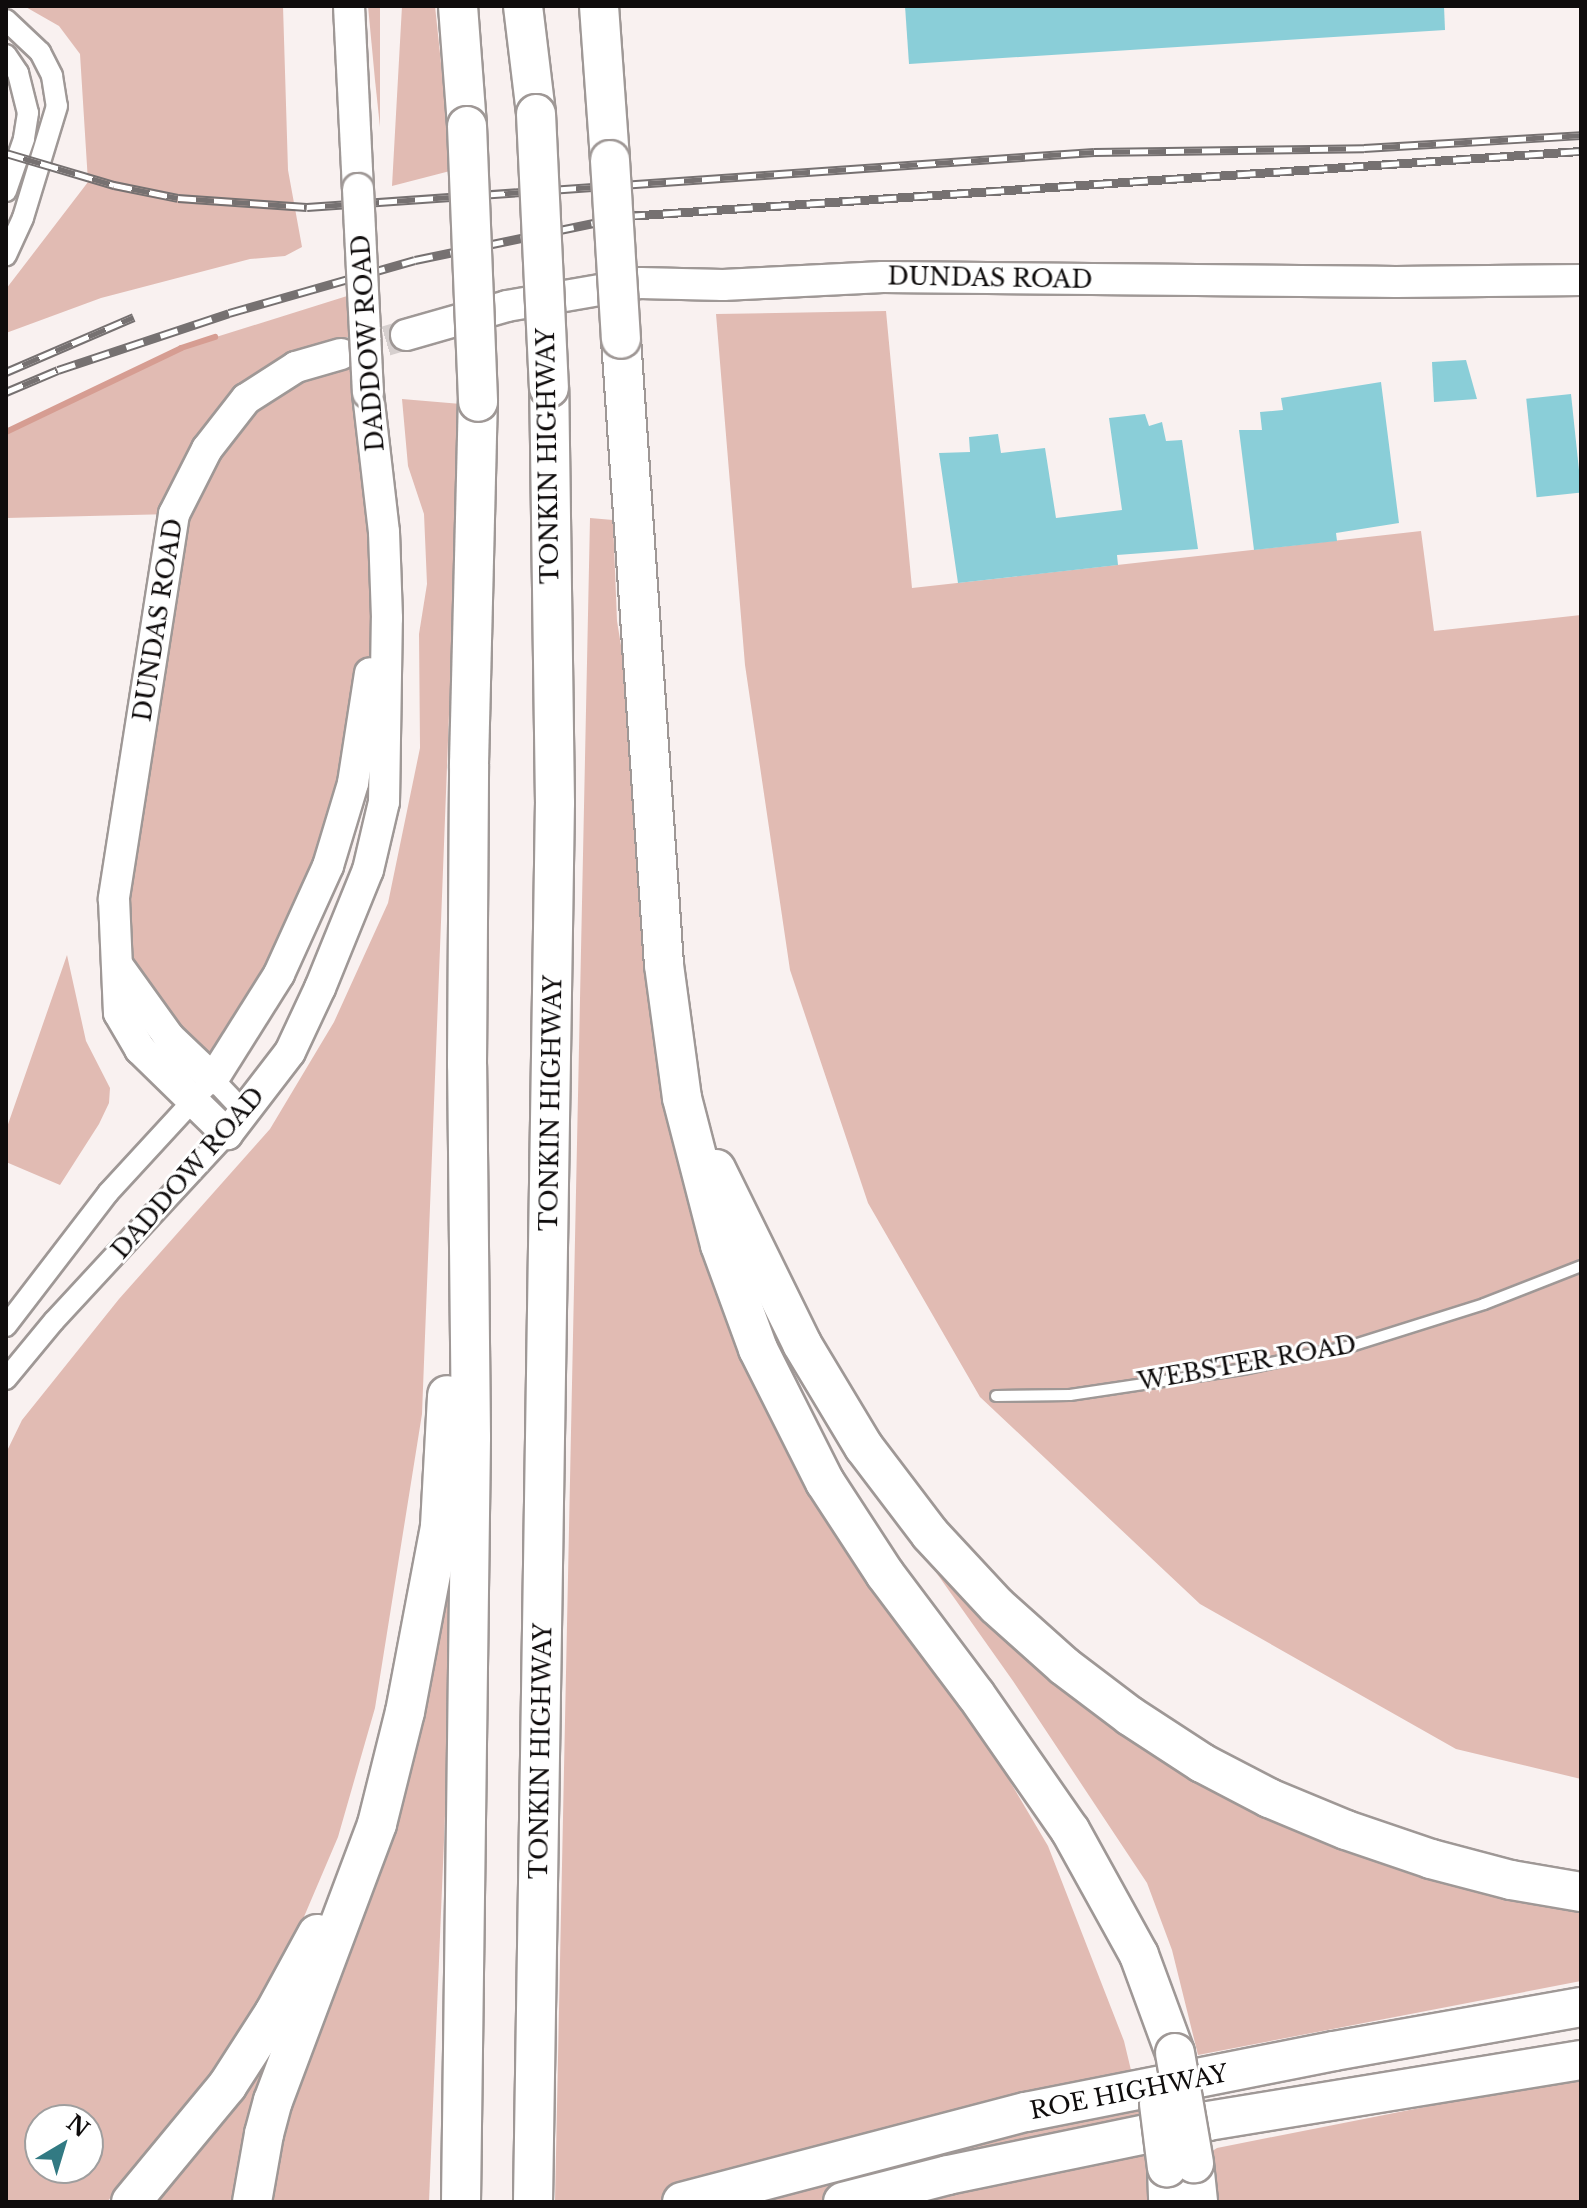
<!DOCTYPE html>
<html>
<head>
<meta charset="utf-8">
<style>
  body { margin:0 }
  #map { position:relative; width:1587px; height:2208px; overflow:hidden; background:#f9f1f0; font-family:"Libre Baskerville",serif }
  div>[style] { position:absolute }
  .green>* { inset:0; background:#e1bbb3 }
  .stream>* { height:6px; margin:-3px; padding:0 3px; transform-origin:3px; border-radius:3px; background:#d69d92 }
  .building>* { inset:0; background:#8aced8; transform-origin:0 0 }
  .secondary-tunnel>* { height:30px; margin-top:-15px; transform-origin:0; background:repeating-linear-gradient(90deg,#d6cfce 0 30px,transparent 0 45px) }
  .roads { filter:drop-shadow(2px 0 #9f9896) drop-shadow(-2px 0 #9f9896) drop-shadow(0 2px #9f9896) drop-shadow(0 -2px #9f9896) }
  .lane>* { height:10px; margin:-5px; padding:0 5px; transform-origin:5px; border-radius:5px; background:#fff }
  .street>* { height:20px; margin:-10px; padding:0 10px; transform-origin:10px; border-radius:10px; background:#fff }
  .secondary>* { height:30px; margin:-15px; padding:0 15px; transform-origin:15px; border-radius:15px; background:#fff }
  .highway>* { height:38px; margin:-19px; padding:0 19px; transform-origin:19px; border-radius:19px; background:#fff }
  .rail>* { height:9px; margin-top:-4.5px; transform-origin:0; background:repeating-linear-gradient(90deg,#fff 0 18px,#767171 0 36px); box-sizing:border-box; border-block:2px solid #767171 }
  .bridges { filter:drop-shadow(2px 0 #9f9896) drop-shadow(-2px 0 #9f9896) drop-shadow(0 2px #9f9896) drop-shadow(0 -2px #9f9896) }
  .secondary-bridge>* { height:30px; margin:-15px; padding:0 15px; transform-origin:15px; border-radius:15px; background:#fff }
  .highway-bridge>* { height:38px; margin:-19px; padding:0 19px; transform-origin:19px; border-radius:19px; background:#fff }
  span { translate:-50% -50%; white-space:nowrap; text-align:center; line-height:1.15; -webkit-text-stroke:6px #fff; paint-order:stroke }
  .street-label { font-size:24px; color:#0f0c0c }
  .frame { position:absolute; inset:0; border:8px solid #0f0c0c; pointer-events:none }
  .north { position:absolute; left:24px; top:2104px; width:80px; height:80px; box-sizing:border-box; background:#fff; border:2px solid #9f9e9e; border-radius:50%; rotate:38deg; font-size:22px; font-weight:700; line-height:32px; text-align:center; color:#0f0c0c }
  .north::after { content:''; display:block; margin:auto; width:28px; height:36px; background:#327a83; clip-path:polygon(50% 0,100% 100%,50% 72%,0 100%) }
</style>
</head>
<body>
<div id="map">
  <div class="green">
    <div style="clip-path:polygon(24px 6px,283px 6px,288px 170px,302px 247px,285px 256px,250px 259px,101px 298px,6px 333px,6px 289px,88px 182px,80px 54px,59px 26px)"></div>
    <div style="clip-path:polygon(368px 6px,380px 6px,380px 127px,375px 80px)"></div>
    <div style="clip-path:polygon(402px 6px,435px 6px,443px 82px,453px 81px,460px 127px,448px 129px,450px 171px,392px 186px)"></div>
    <div style="clip-path:polygon(363px 291px,387px 618px,353px 783px,213px 1079px,118px 966px,173px 514px,6px 518px,6px 432px,181px 348px)"></div>
    <div style="clip-path:polygon(886px 311px,912px 588px,1421px 531px,1434px 631px,1581px 615px,1581px 1779px,1456px 1749px,1200px 1604px,980px 1397px,868px 1203px,790px 970px,745px 665px,716px 314px)"></div>
    <div style="clip-path:polygon(evenodd,402px 399px,461px 404px,422px 1414px,375px 1708px,338px 1837px,283px 1966px,208px 2083px,107px 2202px,6px 2202px,6px 1453px,22px 1420px,119px 1299px,270px 1129px,334px 1022px,388px 903px,420px 748px,419px 634px,427px 584px,424px 514px,408px 466px,402px 399px,40px 2120px,88px 2120px,88px 2168px,40px 2168px,40px 2120px)"></div>
    <div style="clip-path:polygon(590px 518px,613px 520px,617px 621px,626px 676px,653px 985px,785px 1443px,836px 1538px,935px 1671px,1005px 1773px,1048px 1846px,1124px 2041px,1141px 2112px,1149px 2202px,555px 2202px)"></div>
    <div style="clip-path:polygon(67px 955px,86px 1041px,110px 1088px,109px 1103px,99px 1124px,60px 1185px,6px 1162px,6px 1130px)"></div>
    <div style="clip-path:polygon(899px 1520px,1218px 1774px,1581px 1895px,1581px 1981px,1198px 2055px,1172px 1950px,1147px 1883px,1013px 1681px)"></div>
    <div style="clip-path:polygon(457px 1526px,429px 2202px,269px 2202px,275px 2154px)"></div>
    <div style="clip-path:polygon(271px 2054px,239px 2202px,157px 2202px,229px 2112px)"></div>
    <div style="clip-path:polygon(1581px 2076px,1581px 2202px,1198px 2202px,1194px 2163px,1217px 2148px)"></div>
  </div>
  <div class="stream">
    <div style="left:6px;top:432px;width:194px;rotate:-25.6deg"></div>
    <div style="left:181px;top:348px;width:36px;rotate:-18deg"></div>
  </div>
  <div class="building">
    <div style="clip-path:polygon(905px 6px,1444px 6px,1445px 30px,909px 64px)"></div>
    <div style="clip-path:polygon(1466px 360px,1477px 399px,1434px 402px,1432px 362px)"></div>
    <div style="clip-path:polygon(1381px 382px,1399px 523px,1336px 533px,1337px 541px,1254px 550px,1239px 430px,1262px 430px,1260px 412px,1283px 410px,1281px 398px)"></div>
    <div style="left:1571px;top:394px;width:99px;height:45px;rotate:84deg"></div>
    <div style="clip-path:polygon(1145px 414px,1149px 426px,1162px 422px,1166px 441px,1182px 440px,1198px 549px,1117px 555px,1118px 565px,958px 583px,939px 453px,970px 452px,969px 437px,998px 434px,1001px 453px,1045px 448px,1056px 518px,1122px 510px,1109px 418px)"></div>
  </div>
  <div class="secondary-tunnel">
    <div style="left:343px;top:354px;width:66px;rotate:-16.8deg"></div>
  </div>
  <div class="roads">
    <div class="lane">
      <div style="left:996px;top:1396px;width:74px;rotate:-0.8deg"></div>
      <div style="left:1070px;top:1395px;width:175px;rotate:-8.5deg"></div>
      <div style="left:1243px;top:1369px;width:110px;rotate:-12deg"></div>
      <div style="left:1351px;top:1346px;width:139px;rotate:-17.5deg"></div>
      <div style="left:1484px;top:1304px;width:104px;rotate:-21.4deg"></div>
    </div>
    <div class="street">
      <div style="left:6px;top:20px;width:47px;rotate:43.3deg"></div>
      <div style="left:40px;top:52px;width:27px;rotate:63deg"></div>
      <div style="left:52px;top:76px;width:30px;rotate:81deg"></div>
      <div style="left:57px;top:106px;width:117px;rotate:106.9deg"></div>
      <div style="left:23px;top:218px;width:41px;rotate:114.7deg"></div>
      <div style="left:6px;top:55px;width:22px;rotate:56deg"></div>
      <div style="left:18px;top:73px;width:41px;rotate:76deg"></div>
      <div style="left:28px;top:113px;width:26px;rotate:99deg"></div>
      <div style="left:24px;top:139px;width:55px;rotate:109.1deg"></div>
      <div style="left:6px;top:1326px;width:168px;rotate:-52.5deg"></div>
      <div style="left:108px;top:1193px;width:155px;rotate:-47.4deg"></div>
      <div style="left:213px;top:1079px;width:48px;rotate:46.7deg"></div>
      <div style="left:6px;top:1379px;width:75px;rotate:-50.4deg"></div>
      <div style="left:54px;top:1321px;width:255px;rotate:-47.2deg"></div>
    </div>
    <div class="secondary">
      <div style="left:349px;top:6px;width:183px;rotate:87.2deg"></div>
      <div style="left:406px;top:335px;width:105px;rotate:-16deg"></div>
      <div style="left:507px;top:306px;width:135px;rotate:-9.8deg"></div>
      <div style="left:640px;top:283px;width:83px;rotate:1.4deg"></div>
      <div style="left:723px;top:285px;width:160px;rotate:-2.9deg"></div>
      <div style="left:883px;top:277px;width:513px;rotate:0.56deg"></div>
      <div style="left:1396px;top:282px;width:185px;rotate:-0.6deg"></div>
      <div style="left:341px;top:354px;width:47px;rotate:163.9deg"></div>
      <div style="left:296px;top:367px;width:59px;rotate:147.4deg"></div>
      <div style="left:246px;top:399px;width:63px;rotate:128deg"></div>
      <div style="left:207px;top:449px;width:73px;rotate:116.9deg"></div>
      <div style="left:174px;top:514px;width:390px;rotate:98.9deg"></div>
      <div style="left:114px;top:899px;width:114px;rotate:87.5deg"></div>
      <div style="left:119px;top:1013px;width:42px;rotate:59.7deg"></div>
      <div style="left:140px;top:1049px;width:122px;rotate:44.3deg"></div>
      <div style="left:227px;top:1134px;width:103px;rotate:-52.5deg"></div>
      <div style="left:290px;top:1052px;width:71px;rotate:-64.9deg"></div>
      <div style="left:320px;top:988px;width:127px;rotate:-67.9deg"></div>
      <div style="left:368px;top:870px;width:70px;rotate:-76.8deg"></div>
      <div style="left:384px;top:802px;width:184px;rotate:-89.1deg"></div>
      <div style="left:387px;top:618px;width:86px;rotate:-92deg"></div>
      <div style="left:384px;top:532px;width:140px;rotate:-96.6deg"></div>
      <div style="left:118px;top:966px;width:87px;rotate:54.3deg"></div>
      <div style="left:169px;top:1037px;width:61px;rotate:43.7deg"></div>
      <div style="left:213px;top:1079px;width:124px;rotate:-57.8deg"></div>
      <div style="left:279px;top:974px;width:119px;rotate:-65.6deg"></div>
      <div style="left:328px;top:866px;width:87px;rotate:-73.2deg"></div>
      <div style="left:353px;top:783px;width:111px;rotate:-81.2deg"></div>
    </div>
    <div class="highway">
      <div style="left:458px;top:6px;width:120px;rotate:85.7deg"></div>
      <div style="left:523px;top:6px;width:109px;rotate:83.1deg"></div>
      <div style="left:599px;top:6px;width:154px;rotate:85.9deg"></div>
      <div style="left:621px;top:339px;width:627px;rotate:86.07deg"></div>
      <div style="left:664px;top:965px;width:134px;rotate:82.3deg"></div>
      <div style="left:682px;top:1098px;width:152px;rotate:75.5deg"></div>
      <div style="left:720px;top:1245px;width:111px;rotate:69.9deg"></div>
      <div style="left:758px;top:1349px;width:149px;rotate:63.3deg"></div>
      <div style="left:825px;top:1482px;width:110px;rotate:56.9deg"></div>
      <div style="left:885px;top:1574px;width:151px;rotate:53.1deg"></div>
      <div style="left:976px;top:1695px;width:165px;rotate:55.2deg"></div>
      <div style="left:1070px;top:1830px;width:143px;rotate:61.1deg"></div>
      <div style="left:1139px;top:1955px;width:104px;rotate:69.8deg"></div>
      <div style="left:716px;top:1169px;width:195px;rotate:63.8deg"></div>
      <div style="left:802px;top:1344px;width:120px;rotate:59deg"></div>
      <div style="left:864px;top:1447px;width:109px;rotate:52.8deg"></div>
      <div style="left:930px;top:1534px;width:98px;rotate:47.1deg"></div>
      <div style="left:997px;top:1606px;width:90px;rotate:41.8deg"></div>
      <div style="left:1064px;top:1666px;width:83px;rotate:37.1deg"></div>
      <div style="left:1130px;top:1716px;width:86px;rotate:33.1deg"></div>
      <div style="left:1202px;top:1763px;width:76px;rotate:27.6deg"></div>
      <div style="left:1269px;top:1798px;width:83px;rotate:22.6deg"></div>
      <div style="left:1346px;top:1830px;width:90px;rotate:18.8deg"></div>
      <div style="left:1431px;top:1859px;width:83px;rotate:14.7deg"></div>
      <div style="left:1511px;top:1880px;width:71px;rotate:9.7deg"></div>
      <div style="left:1194px;top:2163px;width:39px;rotate:84deg"></div>
      <div style="left:1167px;top:2168px;width:34px;rotate:88deg"></div>
      <div style="left:131px;top:2202px;width:151px;rotate:-50.4deg"></div>
      <div style="left:227px;top:2086px;width:87px;rotate:-57.2deg"></div>
      <div style="left:274px;top:2013px;width:90px;rotate:-61.4deg"></div>
      <div style="left:252px;top:2202px;width:69px;rotate:-80deg"></div>
      <div style="left:264px;top:2134px;width:34px;rotate:-75deg"></div>
      <div style="left:273px;top:2101px;width:296px;rotate:-69.4deg"></div>
      <div style="left:377px;top:1824px;width:115px;rotate:-76deg"></div>
      <div style="left:405px;top:1712px;width:189px;rotate:-79.3deg"></div>
      <div style="left:440px;top:1526px;width:131px;rotate:-86.9deg"></div>
      <div style="left:461px;top:2202px;width:765px;rotate:-89.25deg"></div>
      <div style="left:471px;top:1437px;width:372px;rotate:-90.6deg"></div>
      <div style="left:467px;top:1065px;width:301px;rotate:-89.6deg"></div>
      <div style="left:469px;top:764px;width:362px;rotate:-88.6deg"></div>
      <div style="left:533px;top:2202px;width:1399px;rotate:-89.1deg"></div>
      <div style="left:555px;top:803px;width:415px;rotate:-90.8deg"></div>
      <div style="left:682px;top:2202px;width:356px;rotate:-14.7deg"></div>
      <div style="left:1026px;top:2112px;width:314px;rotate:-11.2deg"></div>
      <div style="left:1334px;top:2051px;width:251px;rotate:-10.1deg"></div>
      <div style="left:843px;top:2202px;width:108px;rotate:-14.4deg"></div>
      <div style="left:948px;top:2175px;width:266px;rotate:-11.7deg"></div>
      <div style="left:1208px;top:2121px;width:378px;rotate:-9.3deg"></div>
    </div>
  </div>
  <div class="rail">
    <div style="left:6px;top:153px;width:113px;rotate:16.5deg"></div>
    <div style="left:114px;top:185px;width:65px;rotate:11.5deg"></div>
    <div style="left:178px;top:198px;width:129px;rotate:4deg"></div>
    <div style="left:307px;top:207px;width:789px;rotate:-4deg"></div>
    <div style="left:1094px;top:152px;width:270px;rotate:-0.8deg"></div>
    <div style="left:1364px;top:148px;width:217px;rotate:-3.4deg"></div>
    <div style="left:6px;top:372px;width:139px;rotate:-23.3deg"></div>
    <div style="left:6px;top:392px;width:56px;rotate:-22.9deg"></div>
    <div style="left:58px;top:370px;width:180px;rotate:-18.4deg"></div>
    <div style="left:229px;top:313px;width:193px;rotate:-15.9deg"></div>
    <div style="left:415px;top:260px;width:217px;rotate:-11.7deg"></div>
    <div style="left:627px;top:216px;width:956px;rotate:-3.9deg"></div>
  </div>
  <div class="bridges">
    <div class="secondary-bridge">
      <div style="left:358px;top:189px;width:204px;rotate:87.2deg"></div>
    </div>
    <div class="highway-bridge">
      <div style="left:536px;top:114px;width:274px;rotate:87.3deg"></div>
      <div style="left:467px;top:126px;width:276px;rotate:87.7deg"></div>
      <div style="left:610px;top:160px;width:179px;rotate:86.5deg"></div>
      <div style="left:1175px;top:2053px;width:112px;rotate:80.2deg"></div>
      <div style="left:1159px;top:2104px;width:64px;rotate:82.9deg"></div>
    </div>
  </div>
  <div class="street-label">
    <span style="left:990px;top:278px;rotate:1deg">DUNDAS ROAD</span>
    <span style="left:368px;top:343px;rotate:-94deg">DADDOW ROAD</span>
    <span style="left:548px;top:456px;rotate:-91deg">TONKIN HIGHWAY</span>
    <span style="left:158px;top:620px;rotate:-81deg">DUNDAS ROAD</span>
    <span style="left:551px;top:1103px;rotate:-89deg">TONKIN HIGHWAY</span>
    <span style="left:188px;top:1173px;rotate:-49deg">DADDOW ROAD</span>
    <span style="left:1247px;top:1363px;rotate:-10deg">WEBSTER ROAD</span>
    <span style="left:541px;top:1751px;rotate:-89deg">TONKIN HIGHWAY</span>
    <span style="left:1129px;top:2092px;rotate:-11deg">ROE HIGHWAY</span>
  </div>
  <div class="frame"></div>
  <div class="north">N</div>
</div>
</body>
</html>
